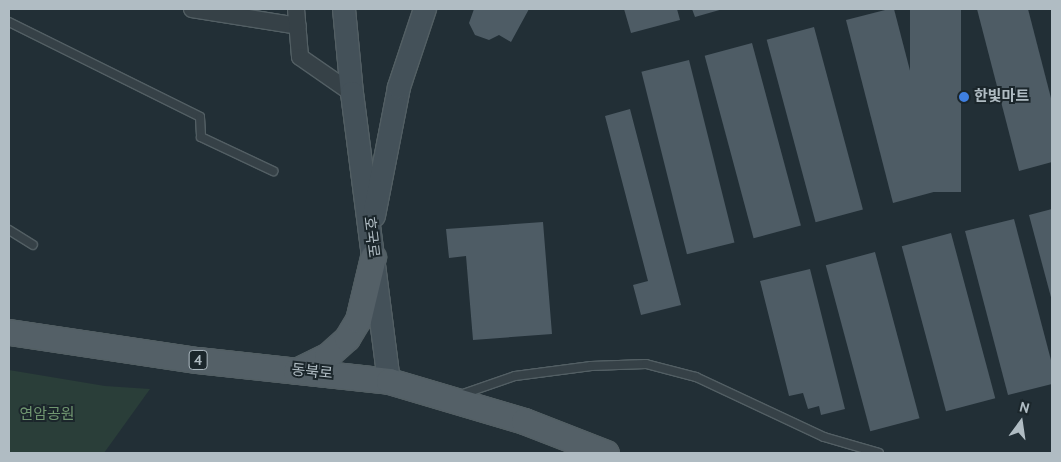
<!DOCTYPE html>
<html>
<head>
<meta charset="utf-8">
<style>
  body { margin:0 }
  #map { position:relative; width:1061px; height:462px; overflow:hidden; background:#222f36; font-family:Cabin,"Noto Sans KR",sans-serif }
  div>[style] { position:absolute }
  .green>* { inset:0; background:#2a3e39 }
  .building>* { inset:0; background:#4e5c65; transform-origin:0 0 }
  .roads { filter:drop-shadow(1px 0 #535f64) drop-shadow(-1px 0 #535f64) drop-shadow(0 1px #535f64) drop-shadow(0 -1px #535f64) }
  .service>* { height:8px; margin:-4px; padding:0 4px; transform-origin:4px; border-radius:4px; background:#364147 }
  .minor>* { height:16px; margin:-8px; padding:0 8px; transform-origin:8px; border-radius:8px; background:#364147 }
  .secondary>* { height:22px; margin:-11px; padding:0 11px; transform-origin:11px; border-radius:11px; background:#445159 }
  .primary>* { height:25px; margin:-12.5px; padding:0 12.5px; transform-origin:12.5px; border-radius:12.5px; background:#546067 }
  .dots>* { width:14px; height:14px; translate:-50% -50%; box-sizing:border-box; border:2px solid #1b262b; border-radius:50% }
  span { translate:-50% -50%; white-space:nowrap; text-align:center; line-height:1.15; -webkit-text-stroke:4px #1b262b; paint-order:stroke }
  .shield-label span { padding:1px 4px; background:#1b262b; border:1px solid; border-radius:4px; -webkit-text-stroke-width:0 }
  .shield-label { font-size:14px; color:#b0bcc3; font-weight:700 }
  .poi-label { font-size:15px; color:#b0bcc3; font-weight:700 }
  .left { translate:0 -50%; text-align:left }
  .street-label { font-size:15px; color:#b0bcc3 }
  .park-label { font-size:15px; color:#719771 }
  .frame { position:absolute; inset:0; border:10px solid #b0bcc3; pointer-events:none }
  .north { position:absolute; left:996px; top:397px; width:50px; height:50px; -webkit-text-stroke:4px #1b262b; paint-order:stroke; rotate:14deg; font-size:14px; font-weight:700; line-height:20px; text-align:center; color:#b0bcc3 }
  .north::after { content:''; display:block; margin:auto; width:18px; height:22px; background:#b0bcc3; clip-path:polygon(50% 0,100% 100%,50% 72%,0 100%) }
</style>
</head>
<body>
<div id="map">
  <div class="green">
    <div style="clip-path:polygon(9px 370px,105px 386px,150px 389px,104px 453px,9px 453px)"></div>
  </div>
  <div class="building">
    <div style="clip-path:polygon(474px 9px,529px 9px,511px 42px,499px 35px,489px 40px,475px 35px,469px 23px)"></div>
    <div style="clip-path:polygon(624px 9px,677px 9px,680px 20px,631px 33px)"></div>
    <div style="clip-path:polygon(692px 9px,723px 9px,695px 17px)"></div>
    <div style="clip-path:polygon(889px 9px,894px 9px,941px 190px,893px 203px,846px 20px)"></div>
    <div style="left:910px;top:9px;width:51px;height:183px"></div>
    <div style="clip-path:polygon(977px 9px,1028px 9px,1052px 102px,1052px 162px,1019px 171px)"></div>
    <div style="left:814px;top:27px;width:189px;height:49px;rotate:75deg"></div>
    <div style="left:752px;top:43px;width:189px;height:49px;rotate:75deg"></div>
    <div style="left:689px;top:60px;width:188px;height:49px;rotate:76deg"></div>
    <div style="clip-path:polygon(630px 109px,681px 305px,641px 315px,633px 285px,648px 281px,605px 116px)"></div>
    <div style="clip-path:polygon(1052px 209px,1052px 301px,1029px 215px)"></div>
    <div style="clip-path:polygon(1014px 219px,1052px 364px,1052px 384px,1008px 395px,965px 231px)"></div>
    <div style="clip-path:polygon(543px 222px,552px 334px,473px 340px,466px 256px,449px 258px,446px 229px)"></div>
    <div style="left:951px;top:233px;width:171px;height:51px;rotate:75deg"></div>
    <div style="left:875px;top:252px;width:172px;height:51px;rotate:75deg"></div>
    <div style="clip-path:polygon(810px 269px,845px 409px,821px 415px,819px 406px,808px 409px,803px 393px,789px 396px,760px 281px)"></div>
  </div>
  <div class="roads">
    <div class="service">
      <div style="left:9px;top:22px;width:213px;rotate:26.4deg"></div>
      <div style="left:200px;top:117px;width:20px;rotate:87deg"></div>
      <div style="left:201px;top:137px;width:80px;rotate:25.3deg"></div>
      <div style="left:9px;top:230px;width:28px;rotate:32deg"></div>
      <div style="left:460px;top:395px;width:58px;rotate:-19.1deg"></div>
      <div style="left:515px;top:376px;width:77px;rotate:-7.5deg"></div>
      <div style="left:591px;top:366px;width:55px;rotate:-2.1deg"></div>
      <div style="left:646px;top:364px;width:52px;rotate:14.6deg"></div>
      <div style="left:696px;top:377px;width:141px;rotate:25.1deg"></div>
      <div style="left:824px;top:437px;width:57px;rotate:16.2deg"></div>
    </div>
    <div class="minor">
      <div style="left:192px;top:9px;width:107px;rotate:9.1deg"></div>
      <div style="left:296px;top:9px;width:48px;rotate:85.2deg"></div>
      <div style="left:300px;top:57px;width:63px;rotate:34.7deg"></div>
    </div>
    <div class="secondary">
      <div style="left:344px;top:9px;width:84px;rotate:84.6deg"></div>
      <div style="left:352px;top:93px;width:290px;rotate:82.7deg"></div>
      <div style="left:374px;top:216px;width:131px;rotate:-79deg"></div>
      <div style="left:399px;top:87px;width:82px;rotate:-71.6deg"></div>
    </div>
    <div class="primary">
      <div style="left:9px;top:332px;width:190px;rotate:8.5deg"></div>
      <div style="left:197px;top:360px;width:193px;rotate:6.2deg"></div>
      <div style="left:389px;top:381px;width:141px;rotate:16.5deg"></div>
      <div style="left:524px;top:421px;width:88px;rotate:21.3deg"></div>
      <div style="left:296px;top:371px;width:34px;rotate:-26deg"></div>
      <div style="left:327px;top:356px;width:27px;rotate:-42deg"></div>
      <div style="left:347px;top:338px;width:21px;rotate:-59deg"></div>
      <div style="left:358px;top:320px;width:65px;rotate:-76.6deg"></div>
    </div>
  </div>
  <div class="dots">
    <div style="left:964px;top:97px;background:#3f7fe0"></div>
  </div>
  <div class="shield-label">
    <span style="left:198px;top:360px">4</span>
  </div>
  <div class="poi-label">
    <span class="left" style="left:974px;top:97px">한빛마트</span>
  </div>
  <div class="street-label">
    <span style="left:371px;top:237px;rotate:83deg">호국로</span>
    <span style="left:312px;top:372px;rotate:6deg">동북로</span>
  </div>
  <div class="park-label">
    <span style="left:47px;top:415px">연암공원</span>
  </div>
  <div class="frame"></div>
  <div class="north">N</div>
</div>
</body>
</html>
